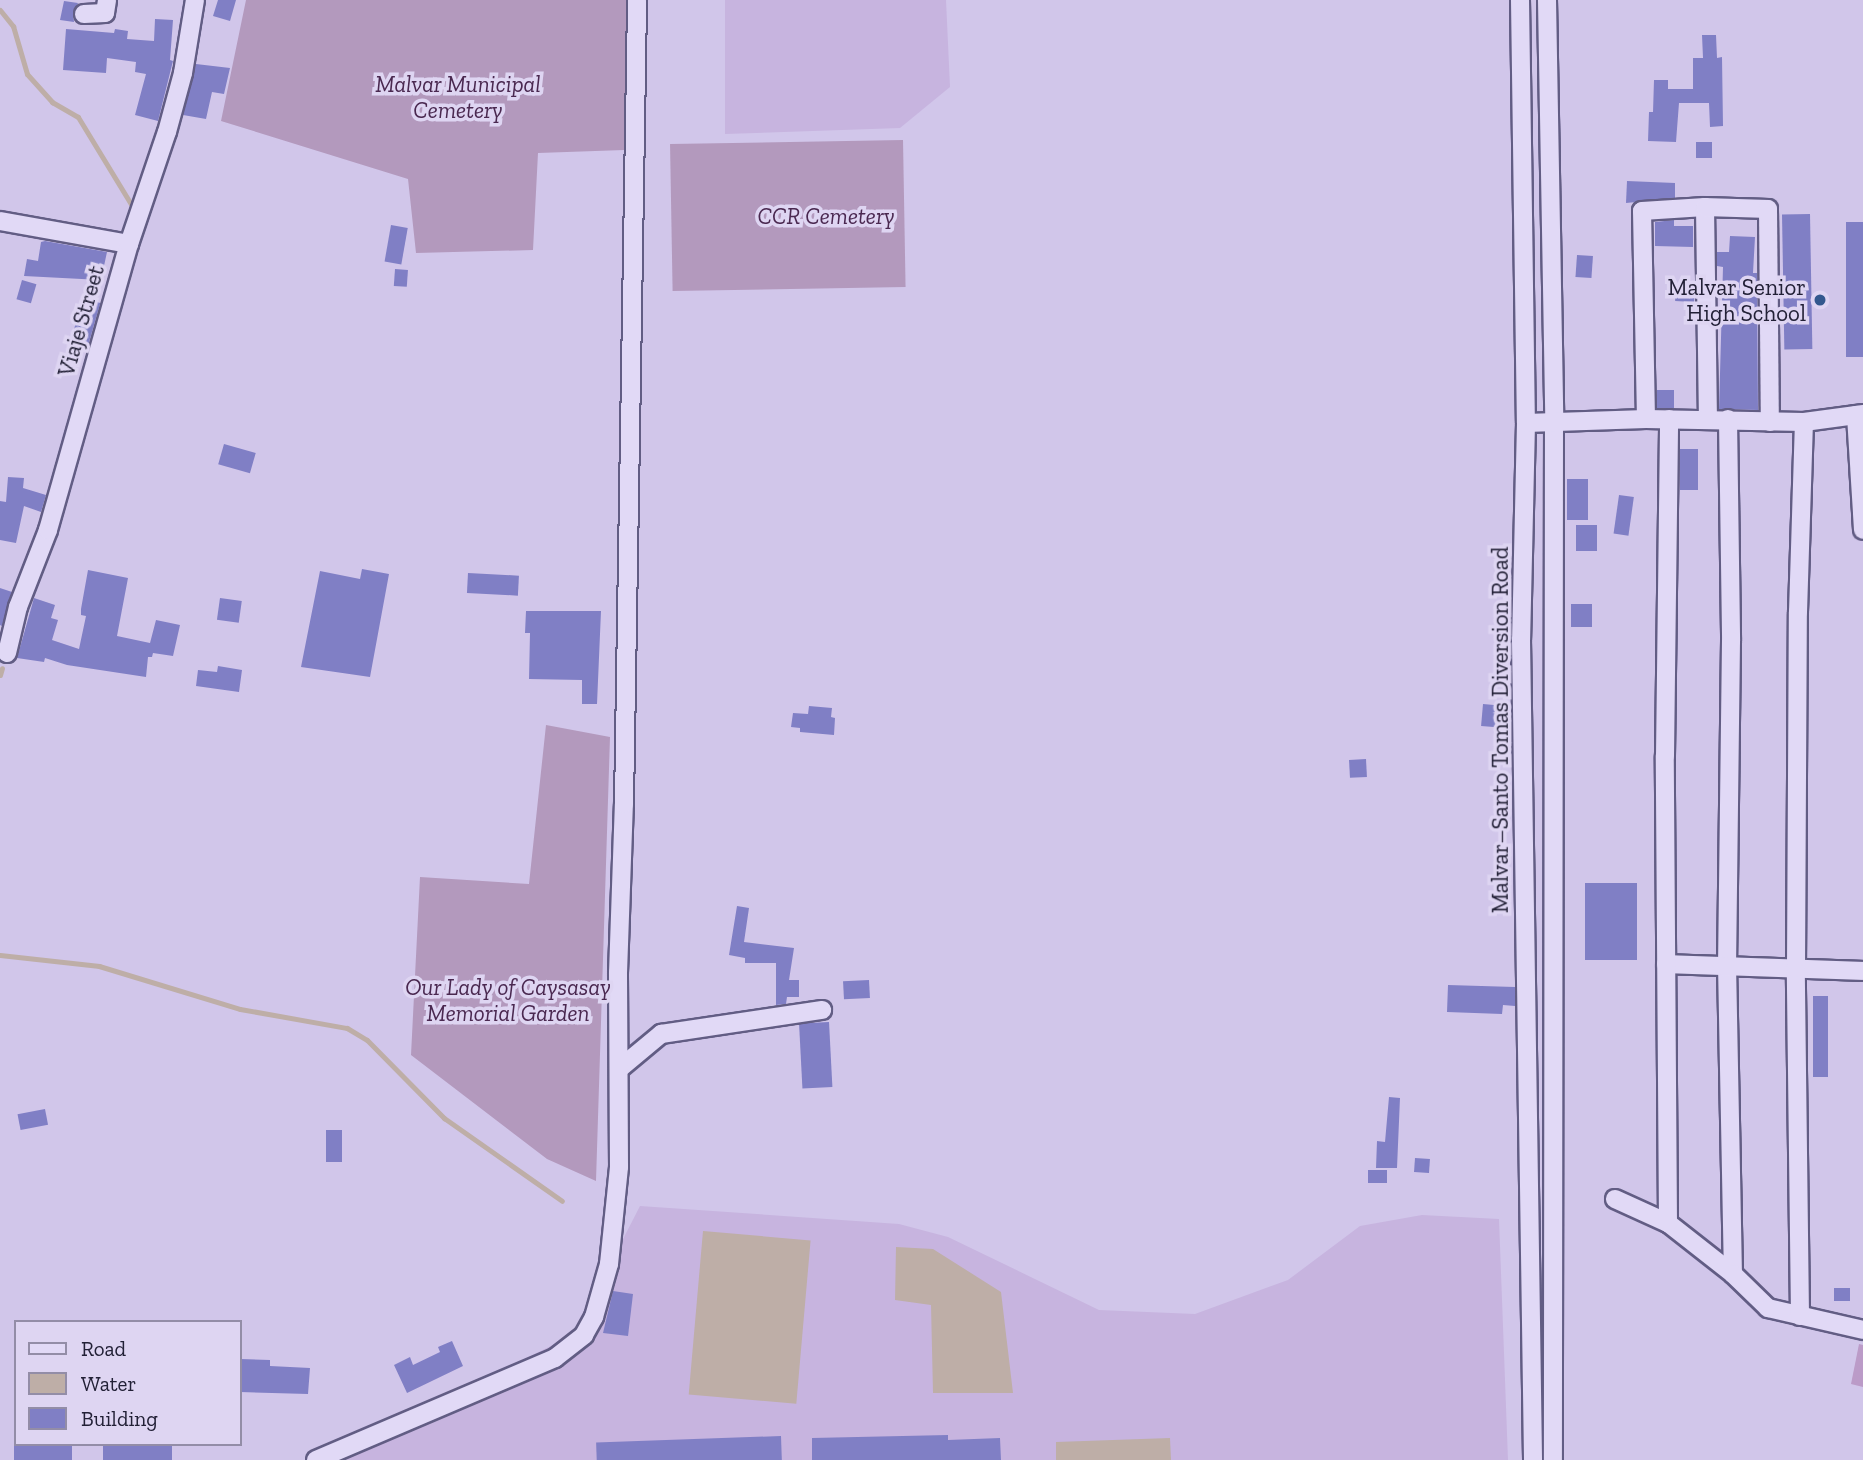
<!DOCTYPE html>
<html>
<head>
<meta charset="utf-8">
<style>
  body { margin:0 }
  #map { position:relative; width:1863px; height:1460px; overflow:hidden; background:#d1c6ea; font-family:"Zilla Slab",serif }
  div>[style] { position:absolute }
  .farmland>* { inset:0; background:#c7b4df }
  .green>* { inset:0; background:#bb9bc8 }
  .cemetery>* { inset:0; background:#b399bd; transform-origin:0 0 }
  .water>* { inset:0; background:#beaea7; transform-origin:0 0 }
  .stream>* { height:5px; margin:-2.5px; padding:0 2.5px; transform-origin:2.5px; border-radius:2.5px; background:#beaea7 }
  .building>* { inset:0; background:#807fc5; transform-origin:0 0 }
  .roads { filter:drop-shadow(2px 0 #625d84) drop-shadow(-2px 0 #625d84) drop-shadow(0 2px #625d84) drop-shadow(0 -2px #625d84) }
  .minor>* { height:18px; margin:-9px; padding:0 9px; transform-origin:9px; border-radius:9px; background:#e1d9f6 }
  .dots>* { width:19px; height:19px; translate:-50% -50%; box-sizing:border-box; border:4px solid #ded5f2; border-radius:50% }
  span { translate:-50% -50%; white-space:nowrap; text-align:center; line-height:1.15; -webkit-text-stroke:7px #ded5f2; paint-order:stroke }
  .park-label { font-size:23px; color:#4a2850; font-style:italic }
  .poi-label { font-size:23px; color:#222036 }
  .right { translate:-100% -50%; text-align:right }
  .street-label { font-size:23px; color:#222036 }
  .legend { position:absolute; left:14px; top:1320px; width:228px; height:126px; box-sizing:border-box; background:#ded5f2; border:2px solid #938da7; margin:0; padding:9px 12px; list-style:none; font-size:21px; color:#222036 }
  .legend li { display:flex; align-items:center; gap:14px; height:35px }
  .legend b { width:35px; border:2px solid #938da7 }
</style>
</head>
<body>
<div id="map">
  <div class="farmland">
    <div style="clip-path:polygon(725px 0,946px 0,950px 87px,900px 128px,725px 134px)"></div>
    <div style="clip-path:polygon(640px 1206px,899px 1224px,948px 1237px,1099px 1310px,1195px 1314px,1288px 1280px,1360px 1226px,1422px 1215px,1499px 1219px,1508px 1460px,337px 1460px,336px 1451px,563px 1340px,596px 1314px,621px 1243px)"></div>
  </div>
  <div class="green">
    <div style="clip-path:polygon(1859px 1344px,1863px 1345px,1863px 1387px,1851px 1384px)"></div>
  </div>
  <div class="cemetery">
    <div style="clip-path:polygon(246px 0,627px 0,624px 150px,538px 153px,533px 250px,416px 253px,408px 179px,221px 121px)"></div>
    <div style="left:903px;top:140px;width:147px;height:233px;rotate:89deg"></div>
    <div style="clip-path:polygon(546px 725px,610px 737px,596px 1181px,547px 1159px,411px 1055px,420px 877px,529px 884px)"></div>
  </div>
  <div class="water">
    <div style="left:703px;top:1231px;width:108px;height:164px;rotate:5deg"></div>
    <div style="clip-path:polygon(896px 1247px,933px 1249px,1001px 1292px,1013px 1393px,933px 1393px,931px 1305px,895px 1300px)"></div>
    <div style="clip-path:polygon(1170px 1438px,1171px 1460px,1056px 1460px,1056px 1442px)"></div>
  </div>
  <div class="stream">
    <div style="left:0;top:10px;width:21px;rotate:51deg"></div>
    <div style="left:13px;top:26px;width:50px;rotate:73.7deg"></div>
    <div style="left:27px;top:74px;width:38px;rotate:48deg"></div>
    <div style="left:52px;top:102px;width:30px;rotate:30deg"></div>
    <div style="left:78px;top:117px;width:108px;rotate:58.7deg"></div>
    <div style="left:0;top:675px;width:7px;rotate:-74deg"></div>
    <div style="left:0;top:955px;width:100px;rotate:6.3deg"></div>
    <div style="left:99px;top:966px;width:147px;rotate:17deg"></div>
    <div style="left:240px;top:1009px;width:109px;rotate:10.1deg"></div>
    <div style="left:347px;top:1028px;width:23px;rotate:31deg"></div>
    <div style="left:367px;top:1040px;width:110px;rotate:45.4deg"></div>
    <div style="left:444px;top:1118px;width:144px;rotate:35.1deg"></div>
  </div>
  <div class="building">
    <div style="clip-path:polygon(218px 0,236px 0,230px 21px,213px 16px)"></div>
    <div style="clip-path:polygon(64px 1px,78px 3px,73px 14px,74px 22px,60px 20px)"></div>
    <div style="clip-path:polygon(155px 19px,173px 20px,170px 60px,173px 61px,158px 121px,135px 115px,146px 74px,135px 72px,136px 62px,107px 58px,106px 73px,63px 70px,66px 29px,114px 33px,115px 29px,128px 31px,127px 39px,154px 41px)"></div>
    <div style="clip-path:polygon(1702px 35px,1716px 35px,1717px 58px,1722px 57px,1723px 126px,1710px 127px,1709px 103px,1679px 103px,1676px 142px,1648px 141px,1649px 112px,1653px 112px,1654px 80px,1668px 80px,1668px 89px,1693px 89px,1693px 58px,1703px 58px)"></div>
    <div style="clip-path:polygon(196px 64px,230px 68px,224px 94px,212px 92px,206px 119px,183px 115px)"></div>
    <div style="left:1696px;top:142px;width:16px;height:16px"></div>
    <div style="clip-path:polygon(1627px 181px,1675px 183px,1675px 198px,1626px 203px)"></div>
    <div style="left:1810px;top:214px;width:135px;height:28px;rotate:89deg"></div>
    <div style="clip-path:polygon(1674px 220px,1674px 226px,1693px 226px,1693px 247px,1655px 246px,1655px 222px)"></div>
    <div style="left:1846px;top:222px;width:17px;height:135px"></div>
    <div style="left:391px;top:225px;width:17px;height:37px;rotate:10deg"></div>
    <div style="clip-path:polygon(1730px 236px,1755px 237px,1753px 273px,1757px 273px,1758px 410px,1719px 409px,1723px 267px,1717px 266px,1717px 252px,1729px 252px)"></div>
    <div style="clip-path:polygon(45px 241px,107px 252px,101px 280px,24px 276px,27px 259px,38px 261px,41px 242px)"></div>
    <div style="left:1577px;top:255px;width:16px;height:22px;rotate:4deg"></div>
    <div style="left:395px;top:269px;width:13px;height:17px;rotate:4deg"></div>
    <div style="left:22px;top:280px;width:15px;height:20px;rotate:16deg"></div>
    <div style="left:1676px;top:284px;width:19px;height:17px;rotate:3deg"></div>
    <div style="left:83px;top:298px;width:18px;height:42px;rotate:16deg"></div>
    <div style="left:1657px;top:390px;width:17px;height:18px"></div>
    <div style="left:224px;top:444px;width:33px;height:21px;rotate:16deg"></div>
    <div style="left:1680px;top:449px;width:18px;height:41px"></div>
    <div style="clip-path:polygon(8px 477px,24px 478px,23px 488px,46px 495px,41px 512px,24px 506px,16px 543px,0 540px,0 501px,6px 502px)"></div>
    <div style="left:1567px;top:479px;width:21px;height:41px"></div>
    <div style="left:1619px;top:495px;width:15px;height:39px;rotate:8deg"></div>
    <div style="left:1576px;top:525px;width:21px;height:26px"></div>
    <div style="clip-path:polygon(362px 569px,389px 574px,370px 677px,301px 667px,320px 571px,360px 579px)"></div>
    <div style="clip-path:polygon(88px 570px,128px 578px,117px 636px,150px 643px,156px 620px,180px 625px,173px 656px,153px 653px,152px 657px,148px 657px,146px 677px,67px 665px,45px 658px,44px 662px,17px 658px,34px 598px,55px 605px,51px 618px,58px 620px,52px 640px,79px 649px,86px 616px,81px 615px,81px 609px)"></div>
    <div style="left:468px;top:573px;width:51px;height:20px;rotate:3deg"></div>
    <div style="clip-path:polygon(0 588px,12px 592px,2px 626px,0 625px)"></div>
    <div style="left:220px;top:598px;width:22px;height:22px;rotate:8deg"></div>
    <div style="left:1571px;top:604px;width:21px;height:23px"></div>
    <div style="clip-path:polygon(526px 611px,601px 611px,597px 704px,582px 704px,582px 680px,529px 679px,530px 633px,525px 633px)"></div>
    <div style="clip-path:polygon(218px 666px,242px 670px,239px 692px,196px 686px,198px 670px,217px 672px)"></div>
    <div style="left:1483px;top:704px;width:22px;height:22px;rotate:5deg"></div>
    <div style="clip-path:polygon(809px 706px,832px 708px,831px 717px,835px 718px,834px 735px,800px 732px,800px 728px,791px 727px,793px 713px,808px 714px)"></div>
    <div style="left:1366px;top:759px;width:18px;height:17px;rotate:87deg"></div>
    <div style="left:1637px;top:883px;width:77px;height:52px;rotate:90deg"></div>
    <div style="clip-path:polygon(737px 906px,749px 908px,744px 942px,794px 948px,789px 980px,799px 980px,799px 997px,787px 997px,786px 1004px,776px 1005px,776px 963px,745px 963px,745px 958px,729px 955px)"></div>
    <div style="left:869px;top:980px;width:18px;height:26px;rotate:87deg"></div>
    <div style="clip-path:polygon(1448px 985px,1515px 987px,1515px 1006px,1503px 1005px,1502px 1014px,1447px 1012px)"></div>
    <div style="left:1813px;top:996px;width:15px;height:81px"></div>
    <div style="left:829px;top:1022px;width:65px;height:30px;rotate:87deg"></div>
    <div style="clip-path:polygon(1389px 1097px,1400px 1098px,1397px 1168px,1376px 1168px,1377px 1141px,1385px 1142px)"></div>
    <div style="left:45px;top:1109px;width:16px;height:28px;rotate:79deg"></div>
    <div style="left:326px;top:1130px;width:16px;height:32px"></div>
    <div style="left:1415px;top:1158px;width:15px;height:14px;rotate:4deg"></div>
    <div style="left:1368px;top:1170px;width:19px;height:13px"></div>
    <div style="left:1834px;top:1288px;width:16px;height:13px"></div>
    <div style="clip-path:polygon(613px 1291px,633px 1294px,628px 1336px,603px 1333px)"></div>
    <div style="clip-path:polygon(452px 1341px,463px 1366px,407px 1393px,394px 1365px,410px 1357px,413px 1365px,440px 1352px,438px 1347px)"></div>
    <div style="clip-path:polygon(240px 1359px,270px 1360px,270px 1366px,310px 1368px,308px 1394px,240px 1392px)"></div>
    <div style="clip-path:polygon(948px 1435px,948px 1440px,1000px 1438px,1001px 1460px,812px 1460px,812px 1438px)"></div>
    <div style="left:781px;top:1436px;width:24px;height:185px;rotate:88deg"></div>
    <div style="left:14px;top:1444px;width:58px;height:16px"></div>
    <div style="left:103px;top:1444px;width:69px;height:16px"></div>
  </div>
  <div class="roads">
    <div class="minor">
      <div style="left:1520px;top:0;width:423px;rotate:89.2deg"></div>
      <div style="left:1526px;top:423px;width:217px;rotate:91.3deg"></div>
      <div style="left:1521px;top:640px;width:820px;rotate:89.16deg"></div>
      <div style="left:1547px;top:0;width:422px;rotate:89deg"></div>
      <div style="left:1554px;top:422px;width:1038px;rotate:90.06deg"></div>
      <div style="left:84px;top:14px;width:21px;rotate:-3deg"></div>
      <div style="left:105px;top:13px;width:13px;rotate:-81deg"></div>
      <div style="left:1705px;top:207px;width:213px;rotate:89.2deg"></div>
      <div style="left:0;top:221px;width:131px;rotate:10.1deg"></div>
      <div style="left:1856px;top:415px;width:115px;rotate:86.5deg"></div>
      <div style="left:1646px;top:419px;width:208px;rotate:-91.1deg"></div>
      <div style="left:1642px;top:211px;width:63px;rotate:-3.6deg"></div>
      <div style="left:1705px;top:207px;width:63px;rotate:1.8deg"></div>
      <div style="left:1768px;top:209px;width:213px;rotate:89.5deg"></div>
      <div style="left:1728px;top:419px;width:222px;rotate:89.2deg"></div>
      <div style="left:1731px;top:641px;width:323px;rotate:90.7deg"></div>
      <div style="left:1727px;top:964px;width:310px;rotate:88.9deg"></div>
      <div style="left:1526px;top:423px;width:120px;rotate:-1.9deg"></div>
      <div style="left:1646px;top:419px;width:158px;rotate:1.1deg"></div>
      <div style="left:1804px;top:422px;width:60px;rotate:-7.7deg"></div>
      <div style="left:7px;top:653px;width:47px;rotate:-76.6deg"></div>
      <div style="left:18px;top:607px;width:83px;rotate:-68.7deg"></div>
      <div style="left:48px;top:530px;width:297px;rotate:-74.2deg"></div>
      <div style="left:129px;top:244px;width:118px;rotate:-71.3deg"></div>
      <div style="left:167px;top:132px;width:61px;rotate:-74.8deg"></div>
      <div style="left:183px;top:73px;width:74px;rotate:-80.7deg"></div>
      <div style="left:1666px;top:964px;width:197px;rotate:2deg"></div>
      <div style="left:619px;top:1069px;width:55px;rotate:-39.8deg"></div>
      <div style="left:661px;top:1034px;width:163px;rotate:-8.5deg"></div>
      <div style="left:1615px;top:1199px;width:58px;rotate:24.4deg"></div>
      <div style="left:1668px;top:1223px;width:83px;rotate:38.1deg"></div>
      <div style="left:1733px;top:1274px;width:49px;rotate:44.2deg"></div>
      <div style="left:1768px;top:1308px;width:98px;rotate:13deg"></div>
      <div style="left:1668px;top:1223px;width:467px;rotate:-90.4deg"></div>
      <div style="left:1665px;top:756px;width:337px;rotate:-89.3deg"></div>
      <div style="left:1800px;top:1316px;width:348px;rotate:-90.7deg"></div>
      <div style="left:1796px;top:968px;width:356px;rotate:-89.7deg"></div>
      <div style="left:1798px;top:612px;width:190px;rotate:-88.2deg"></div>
      <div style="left:316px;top:1460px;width:260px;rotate:-23.1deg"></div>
      <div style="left:555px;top:1358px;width:37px;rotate:-38deg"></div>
      <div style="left:584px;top:1335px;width:21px;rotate:-61deg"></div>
      <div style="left:594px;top:1317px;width:55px;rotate:-74.2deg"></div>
      <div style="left:609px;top:1264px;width:98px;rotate:-84.1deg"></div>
      <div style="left:619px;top:1167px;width:194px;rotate:-90.3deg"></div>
      <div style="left:618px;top:973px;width:169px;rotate:-88deg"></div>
      <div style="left:624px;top:804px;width:804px;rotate:-89.07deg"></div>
    </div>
  </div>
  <div class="dots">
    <div style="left:1820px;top:300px;background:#33588e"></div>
  </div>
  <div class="park-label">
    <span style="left:458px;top:97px">Malvar Municipal<br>Cemetery</span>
    <span style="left:826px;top:216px">CCR Cemetery</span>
    <span style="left:508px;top:1000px">Our Lady of Caysasay<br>Memorial Garden</span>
  </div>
  <div class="poi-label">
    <span class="right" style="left:1806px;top:300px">Malvar Senior<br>High School</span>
  </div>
  <div class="street-label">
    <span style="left:81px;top:321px;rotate:-74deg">Viaje Street</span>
    <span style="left:1500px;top:730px;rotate:-90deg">Malvar–Santo Tomas Diversion Road</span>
  </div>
  <ul class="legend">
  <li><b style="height:9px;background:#e1d9f6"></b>Road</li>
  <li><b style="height:19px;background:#beaea7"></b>Water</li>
  <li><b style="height:19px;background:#807fc5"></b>Building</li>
  </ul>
</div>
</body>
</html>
